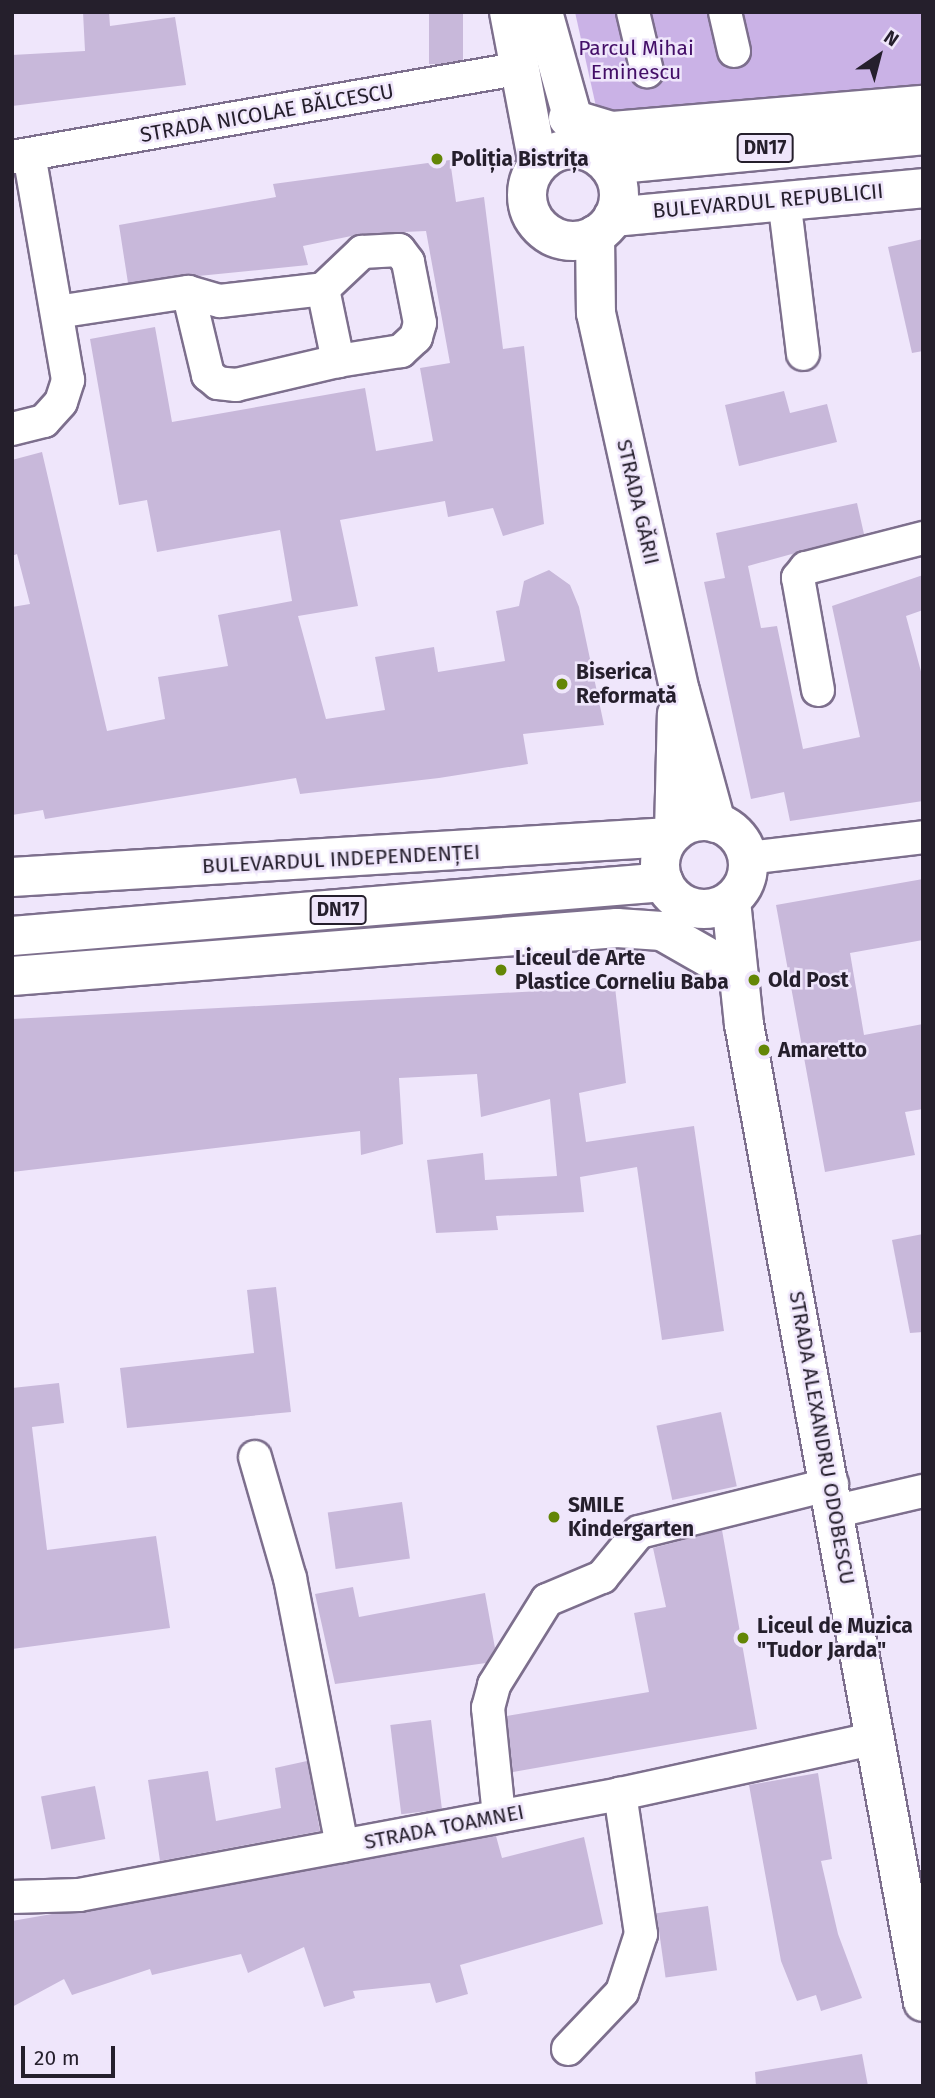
<!DOCTYPE html>
<html>
<head>
<meta charset="utf-8">
<style>
  body { margin:0 }
  #map { position:relative; width:935px; height:2098px; overflow:hidden; background:#efe6fb; font-family:"Fira Sans",sans-serif }
  div>[style] { position:absolute }
  .green>* { inset:0; background:#cab2e6 }
  .building>* { inset:0; background:#c8b8da; transform-origin:0 0 }
  .roads { filter:drop-shadow(2px 0 #7d6f8d) drop-shadow(-2px 0 #7d6f8d) drop-shadow(0 2px #7d6f8d) drop-shadow(0 -2px #7d6f8d) }
  .minor>* { height:32px; margin:-16px; padding:0 16px; transform-origin:16px; border-radius:16px; background:#fff }
  .major>* { height:38px; margin:-19px; padding:0 19px; transform-origin:19px; border-radius:19px; background:#fff }
  .major>.ring { margin:-19px; padding:0; box-sizing:content-box; background:none; border:38px solid #fff; border-radius:50% }
  .dots>* { width:19px; height:19px; translate:-50% -50%; box-sizing:border-box; border:4px solid #efe6fb; border-radius:50% }
  span { translate:-50% -50%; white-space:nowrap; text-align:center; line-height:1.15; -webkit-text-stroke:5px #efe6fb; paint-order:stroke }
  .shield-label span { padding:2px 5px; background:#efe6fb; border:2px solid; border-radius:5px; -webkit-text-stroke-width:0 }
  .shield-label { font-size:19px; color:#251f2c; font-weight:700 }
  .park-label { font-size:21px; color:#430e67 }
  .street-label { font-size:21px; color:#251f2c }
  .poi-label { font-size:21px; color:#251f2c; font-weight:700 }
  .left { translate:0 -50%; text-align:left }
  .frame { position:absolute; inset:0; border:14px solid #251f2c; pointer-events:none }
  .north { position:absolute; left:844px; top:21px; width:70px; height:70px; -webkit-text-stroke:5px #efe6fb; paint-order:stroke; rotate:35deg; font-size:19px; font-weight:700; line-height:28px; text-align:center; color:#251f2c }
  .north::after { content:''; display:block; margin:auto; width:24px; height:32px; background:#251f2c; clip-path:polygon(50% 0,100% 100%,50% 72%,0 100%) }
  .scale { position:absolute; left:21px; top:2046px; width:94px; height:32px; box-sizing:border-box; border:4px solid #251f2c; border-top:0; padding-left:9px; font-size:21px; line-height:24px; white-space:nowrap; color:#251f2c; -webkit-text-stroke:5px #efe6fb; paint-order:stroke }
</style>
</head>
<body>
<div id="map">
  <div class="green">
    <div style="clip-path:polygon(575px 12px,923px 12px,923px 88px,597px 111px)"></div>
  </div>
  <div class="building">
    <div style="clip-path:polygon(83px 12px,109px 12px,110px 26px,175px 17px,186px 85px,12px 106px,12px 55px,85px 51px)"></div>
    <div style="left:429px;top:12px;width:34px;height:52px"></div>
    <div style="clip-path:polygon(450px 160px,456px 202px,484px 197px,503px 349px,524px 346px,544px 524px,503px 536px,493px 508px,448px 517px,445px 501px,340px 520px,358px 606px,298px 616px,326px 719px,385px 710px,375px 657px,434px 647px,438px 672px,505px 661px,496px 611px,519px 606px,524px 581px,549px 570px,570px 585px,579px 607px,604px 725px,523px 734px,528px 764px,439px 778px,300px 794px,296px 778px,45px 819px,43px 810px,12px 815px,12px 607px,30px 604px,17px 554px,12px 556px,12px 460px,42px 452px,107px 731px,165px 719px,158px 677px,228px 666px,218px 615px,292px 601px,280px 530px,157px 552px,147px 500px,119px 505px,90px 339px,155px 327px,172px 422px,365px 388px,376px 451px,433px 441px,420px 368px,450px 363px,426px 231px,361px 234px,303px 246px,308px 265px,128px 283px,119px 225px,276px 197px,273px 184px)"></div>
    <div style="clip-path:polygon(923px 239px,923px 351px,912px 353px,888px 247px)"></div>
    <div style="clip-path:polygon(784px 391px,790px 413px,827px 404px,837px 442px,739px 466px,725px 405px)"></div>
    <div style="clip-path:polygon(857px 503px,864px 534px,748px 566px,761px 628px,777px 626px,803px 749px,860px 737px,832px 606px,923px 575px,923px 610px,906px 616px,923px 679px,923px 801px,790px 821px,784px 792px,751px 799px,704px 582px,725px 578px,716px 533px)"></div>
    <div style="clip-path:polygon(923px 879px,923px 940px,850px 953px,864px 1035px,923px 1024px,923px 1109px,905px 1112px,915px 1155px,825px 1172px,776px 905px)"></div>
    <div style="clip-path:polygon(615px 987px,626px 1083px,579px 1093px,586px 1142px,694px 1126px,724px 1331px,662px 1340px,637px 1167px,580px 1177px,584px 1212px,496px 1216px,498px 1230px,436px 1233px,427px 1160px,483px 1153px,485px 1180px,557px 1176px,550px 1099px,481px 1117px,477px 1074px,399px 1078px,403px 1144px,361px 1155px,360px 1131px,12px 1172px,12px 1019px)"></div>
    <div style="clip-path:polygon(923px 1234px,923px 1332px,910px 1333px,892px 1240px)"></div>
    <div style="clip-path:polygon(276px 1287px,291px 1412px,127px 1428px,120px 1368px,254px 1353px,247px 1290px)"></div>
    <div style="clip-path:polygon(59px 1383px,64px 1423px,32px 1427px,47px 1550px,156px 1536px,170px 1628px,12px 1649px,12px 1388px)"></div>
    <div style="left:721px;top:1412px;width:76px;height:66px;rotate:78deg"></div>
    <div style="left:402px;top:1502px;width:57px;height:75px;rotate:82deg"></div>
    <div style="clip-path:polygon(722px 1530px,757px 1729px,513px 1772px,507px 1716px,649px 1692px,634px 1613px,666px 1607px,653px 1548px)"></div>
    <div style="clip-path:polygon(353px 1587px,359px 1617px,485px 1593px,495px 1648px,486px 1663px,335px 1684px,315px 1594px)"></div>
    <div style="left:431px;top:1720px;width:90px;height:41px;rotate:83deg"></div>
    <div style="clip-path:polygon(307px 1761px,320px 1831px,160px 1861px,148px 1780px,208px 1771px,216px 1821px,281px 1808px,275px 1768px)"></div>
    <div style="clip-path:polygon(818px 1773px,832px 1859px,821px 1861px,838px 1934px,862px 1998px,821px 2011px,816px 1995px,797px 2001px,781px 1961px,749px 1785px)"></div>
    <div style="left:95px;top:1786px;width:54px;height:55px;rotate:79deg"></div>
    <div style="clip-path:polygon(496px 1836px,502px 1858px,584px 1837px,603px 1924px,460px 1965px,468px 1994px,436px 2003px,430px 1983px,353px 1991px,355px 1998px,324px 2007px,304px 1947px,248px 1973px,241px 1954px,152px 1975px,150px 1969px,72px 1995px,64px 1979px,12px 2007px,12px 1921px)"></div>
    <div style="left:708px;top:1906px;width:65px;height:52px;rotate:82deg"></div>
    <div style="clip-path:polygon(862px 2054px,868px 2086px,756px 2086px,755px 2072px)"></div>
  </div>
  <div class="roads">
    <div class="minor">
      <div style="left:633px;top:12px;width:61px;rotate:76.7deg"></div>
      <div style="left:725px;top:12px;width:40px;rotate:77deg"></div>
      <div style="left:12px;top:157px;width:518px;rotate:-9.9deg"></div>
      <div style="left:784px;top:199px;width:156px;rotate:83deg"></div>
      <div style="left:323px;top:289px;width:54px;rotate:-43.5deg"></div>
      <div style="left:362px;top:252px;width:37px;rotate:-3deg"></div>
      <div style="left:399px;top:250px;width:15px;rotate:53deg"></div>
      <div style="left:408px;top:262px;width:62px;rotate:78.9deg"></div>
      <div style="left:420px;top:323px;width:15px;rotate:106deg"></div>
      <div style="left:416px;top:337px;width:21px;rotate:137deg"></div>
      <div style="left:401px;top:351px;width:64px;rotate:171deg"></div>
      <div style="left:57px;top:312px;width:133px;rotate:-8.7deg"></div>
      <div style="left:188px;top:292px;width:33px;rotate:16deg"></div>
      <div style="left:220px;top:301px;width:104px;rotate:-6.6deg"></div>
      <div style="left:323px;top:289px;width:74px;rotate:78.2deg"></div>
      <div style="left:338px;top:361px;width:105px;rotate:166.8deg"></div>
      <div style="left:236px;top:385px;width:18px;rotate:-174deg"></div>
      <div style="left:218px;top:383px;width:13px;rotate:-141deg"></div>
      <div style="left:208px;top:375px;width:85px;rotate:-103.5deg"></div>
      <div style="left:12px;top:429px;width:33px;rotate:-14deg"></div>
      <div style="left:44px;top:421px;width:25px;rotate:-48deg"></div>
      <div style="left:61px;top:402px;width:23px;rotate:-72deg"></div>
      <div style="left:68px;top:380px;width:229px;rotate:-99.8deg"></div>
      <div style="left:818px;top:690px;width:114px;rotate:-100.1deg"></div>
      <div style="left:798px;top:578px;width:13px;rotate:-51deg"></div>
      <div style="left:806px;top:568px;width:121px;rotate:-14.4deg"></div>
      <div style="left:748px;top:858px;width:176px;rotate:-6.8deg"></div>
      <div style="left:255px;top:1457px;width:126px;rotate:73.9deg"></div>
      <div style="left:290px;top:1578px;width:273px;rotate:79deg"></div>
      <div style="left:837px;top:1511px;width:88px;rotate:-13.1deg"></div>
      <div style="left:499px;top:1816px;width:109px;rotate:-95.8deg"></div>
      <div style="left:488px;top:1708px;width:24px;rotate:-75deg"></div>
      <div style="left:494px;top:1685px;width:100px;rotate:-58.1deg"></div>
      <div style="left:547px;top:1600px;width:60px;rotate:-22.7deg"></div>
      <div style="left:602px;top:1577px;width:58px;rotate:-50.6deg"></div>
      <div style="left:639px;top:1532px;width:199px;rotate:-14deg"></div>
      <div style="left:12px;top:1897px;width:67px;rotate:-1.7deg"></div>
      <div style="left:79px;top:1895px;width:550px;rotate:-10.57deg"></div>
      <div style="left:620px;top:1794px;width:258px;rotate:-12.3deg"></div>
      <div style="left:568px;top:2049px;width:79px;rotate:-46.5deg"></div>
      <div style="left:622px;top:1992px;width:61px;rotate:-71.9deg"></div>
      <div style="left:641px;top:1934px;width:142px;rotate:-98.5deg"></div>
    </div>
    <div class="major">
      <div style="left:509px;top:12px;width:155px;rotate:79.2deg"></div>
      <div style="left:543px;top:12px;width:134px;rotate:74.4deg"></div>
      <div style="left:568px;top:118px;width:45px;rotate:16.8deg"></div>
      <div style="left:611px;top:131px;width:313px;rotate:-4.8deg"></div>
      <div class="ring" style="left:527px;top:149px;width:54px;height:54px"></div>
      <div style="left:608px;top:165px;width:316px;rotate:-5.4deg"></div>
      <div style="left:613px;top:217px;width:311px;rotate:-5.3deg"></div>
      <div style="left:595px;top:235px;width:78px;rotate:89.3deg"></div>
      <div style="left:596px;top:313px;width:387px;rotate:77.5deg"></div>
      <div style="left:680px;top:691px;width:137px;rotate:74.7deg"></div>
      <div class="ring" style="left:660px;top:821px;width:50px;height:50px"></div>
      <div style="left:674px;top:833px;width:119px;rotate:-88.6deg"></div>
      <div style="left:12px;top:877px;width:659px;rotate:-3.48deg"></div>
      <div style="left:731px;top:901px;width:124px;rotate:84deg"></div>
      <div style="left:744px;top:1024px;width:994px;rotate:79.63deg"></div>
      <div style="left:12px;top:936px;width:654px;rotate:-4.73deg"></div>
      <div style="left:12px;top:976px;width:607px;rotate:-4.54deg"></div>
      <div style="left:617px;top:928px;width:45px;rotate:3.8deg"></div>
      <div style="left:662px;top:931px;width:73px;rotate:29.7deg"></div>
    </div>
  </div>
  <div class="dots">
    <div style="left:437px;top:159px;background:#638606"></div>
    <div style="left:562px;top:684px;background:#638606"></div>
    <div style="left:501px;top:970px;background:#638606"></div>
    <div style="left:754px;top:980px;background:#638606"></div>
    <div style="left:764px;top:1050px;background:#638606"></div>
    <div style="left:554px;top:1517px;background:#638606"></div>
    <div style="left:743px;top:1638px;background:#638606"></div>
  </div>
  <div class="shield-label">
    <span style="left:765px;top:148px">DN17</span>
    <span style="left:338px;top:910px">DN17</span>
  </div>
  <div class="park-label">
    <span style="left:636px;top:60px">Parcul Mihai<br>Eminescu</span>
  </div>
  <div class="street-label">
    <span style="left:267px;top:113px;rotate:-10deg">STRADA NICOLAE BĂLCESCU</span>
    <span style="left:768px;top:201px;rotate:-5deg">BULEVARDUL REPUBLICII</span>
    <span style="left:638px;top:502px;rotate:77deg">STRADA GĂRII</span>
    <span style="left:341px;top:859px;rotate:-3deg">BULEVARDUL INDEPENDENȚEI</span>
    <span style="left:822px;top:1438px;rotate:80deg">STRADA ALEXANDRU ODOBESCU</span>
    <span style="left:444px;top:1827px;rotate:-11deg">STRADA TOAMNEI</span>
  </div>
  <div class="poi-label">
    <span class="left" style="left:451px;top:159px">Poliția Bistrița</span>
    <span class="left" style="left:576px;top:684px">Biserica<br>Reformată</span>
    <span class="left" style="left:515px;top:970px">Liceul de Arte<br>Plastice Corneliu Baba</span>
    <span class="left" style="left:768px;top:980px">Old Post</span>
    <span class="left" style="left:778px;top:1050px">Amaretto</span>
    <span class="left" style="left:568px;top:1517px">SMILE<br>Kindergarten</span>
    <span class="left" style="left:757px;top:1638px">Liceul de Muzica<br>"Tudor Jarda"</span>
  </div>
  <div class="frame"></div>
  <div class="north">N</div>
  <div class="scale">20 m</div>
</div>
</body>
</html>
